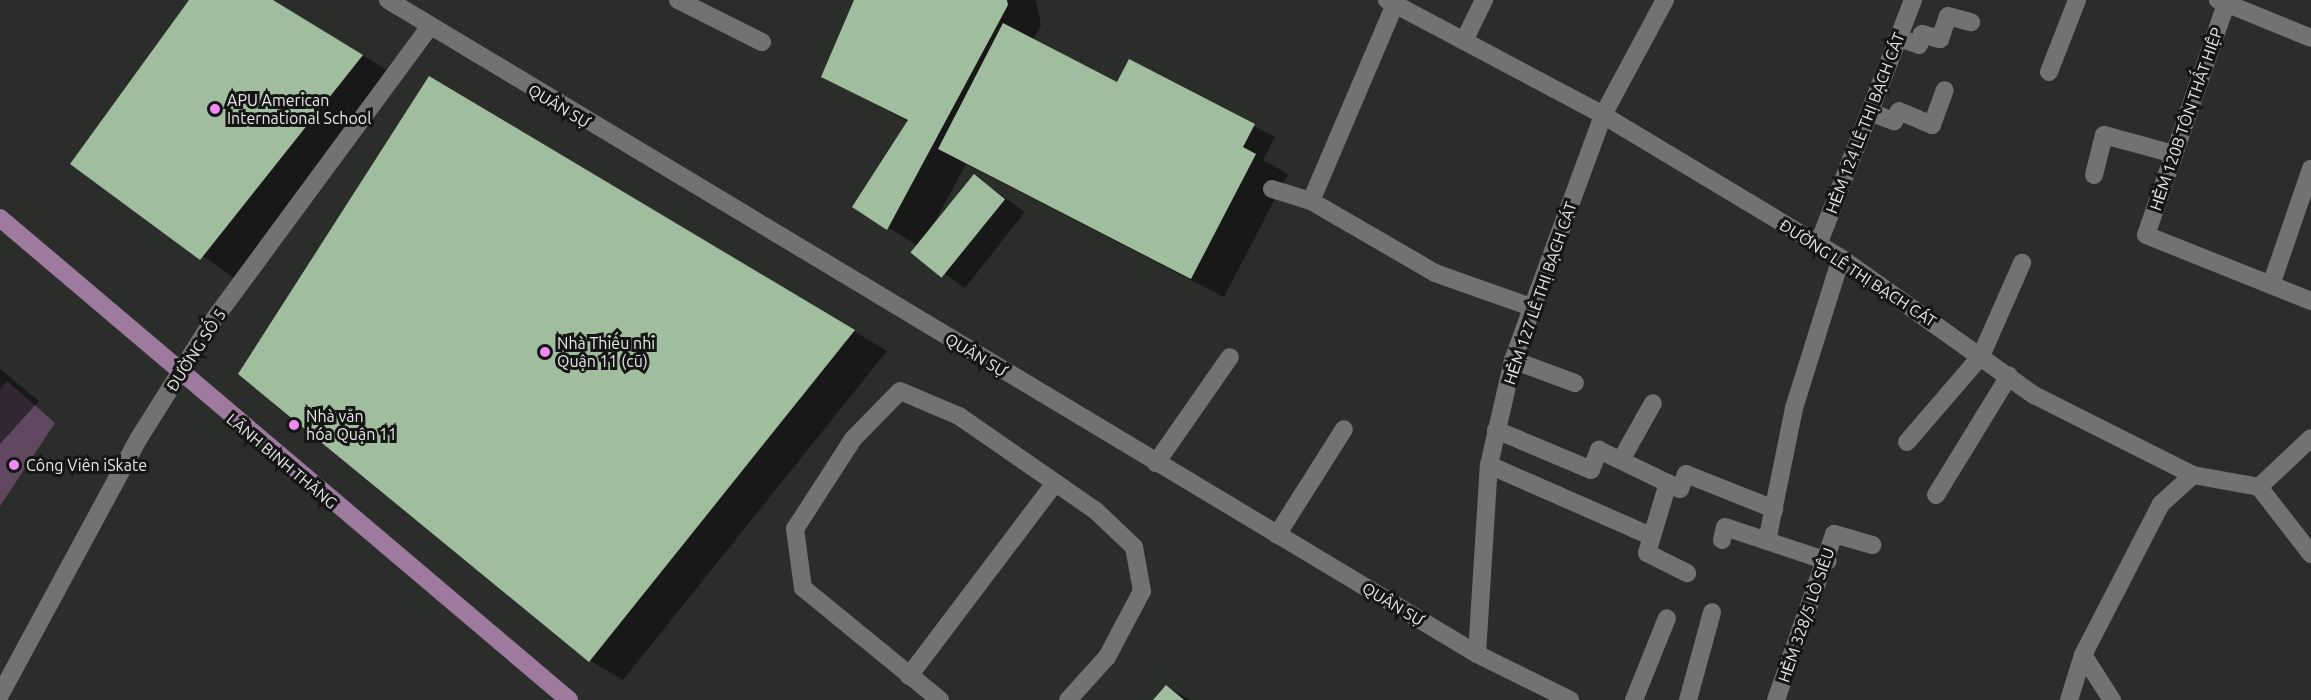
<!DOCTYPE html>
<html>
<head>
<meta charset="utf-8">
<style>
  body { margin:0 }
  #map { position:relative; width:2311px; height:700px; overflow:hidden; background:#2b2d2b; font-family:Ubuntu,sans-serif }
  div>[style] { position:absolute }
  .green>* { inset:0; background:#604860 }
  .shadow>* { inset:0; background:#0007 }
  .building>* { inset:0; background:#a0be9e; transform-origin:0 0 }
  .minor>* { height:18px; margin:-9px; padding:0 9px; transform-origin:9px; border-radius:9px; background:#717371 }
  .major>* { height:18px; margin:-9px; padding:0 9px; transform-origin:9px; border-radius:9px; background:#9e7a9e }
  .dots>* { width:16px; height:16px; translate:-50% -50%; box-sizing:border-box; border:3px solid #141514; border-radius:50% }
  span { translate:-50% -50%; white-space:nowrap; text-align:center; line-height:1.15; -webkit-text-stroke:6px #141514; paint-order:stroke }
  .poi-label { font-size:16px; color:#e6e8e6 }
  .left { translate:0 -50%; text-align:left }
  .street-label { font-size:16px; color:#e6e8e6 }
</style>
</head>
<body>
<div id="map">
  <div class="green">
    <div style="clip-path:polygon(7px 381px,55px 423px,0 506px,0 389px)"></div>
  </div>
  <div class="shadow">
    <div style="clip-path:polygon(191px 0,272px 0,395px 75px,234px 278px,72px 163px)"></div>
    <div style="clip-path:polygon(855px 0,1036px 0,1041px 25px,1033px 40px,1132px 91px,1130px 61px,1275px 137px,1263px 160px,1288px 174px,1224px 297px,966px 164px,933px 225px,974px 176px,1025px 212px,965px 288px,913px 252px,918px 246px,854px 206px,909px 122px,823px 76px)"></div>
    <div style="clip-path:polygon(463px 97px,887px 351px,623px 680px,589px 660px)"></div>
    <div style="clip-path:polygon(0 369px,39px 401px,0 444px)"></div>
    <div style="clip-path:polygon(1167px 687px,1190px 700px,1155px 700px)"></div>
  </div>
  <div class="building">
    <div style="clip-path:polygon(189px 0,273px 0,363px 55px,200px 260px,70px 164px)"></div>
    <div style="clip-path:polygon(854px 0,1007px 0,1008px 5px,887px 230px,852px 207px,908px 120px,821px 77px)"></div>
    <div style="clip-path:polygon(1003px 23px,1117px 82px,1129px 59px,1255px 124px,1243px 147px,1256px 154px,1191px 279px,938px 149px)"></div>
    <div style="clip-path:polygon(429px 76px,855px 330px,589px 662px,238px 374px)"></div>
    <div style="left:974px;top:174px;width:40px;height:101px;rotate:39deg"></div>
    <div style="clip-path:polygon(1166px 685px,1184px 700px,1153px 700px)"></div>
  </div>
  <div class="minor">
    <div style="left:388px;top:0;width:1270px;rotate:30.99deg"></div>
    <div style="left:1477px;top:654px;width:104px;rotate:26.3deg"></div>
    <div style="left:678px;top:0;width:94px;rotate:26.6deg"></div>
    <div style="left:1387px;top:0;width:245px;rotate:28deg"></div>
    <div style="left:1603px;top:115px;width:278px;rotate:31deg"></div>
    <div style="left:1841px;top:258px;width:237px;rotate:35.4deg"></div>
    <div style="left:2034px;top:395px;width:178px;rotate:26.7deg"></div>
    <div style="left:2193px;top:475px;width:67px;rotate:10.3deg"></div>
    <div style="left:2259px;top:487px;width:85px;rotate:52.2deg"></div>
    <div style="left:2218px;top:0;width:100px;rotate:22.2deg"></div>
    <div style="left:2226px;top:4px;width:244px;rotate:109.1deg"></div>
    <div style="left:2146px;top:235px;width:178px;rotate:21.8deg"></div>
    <div style="left:1898px;top:38px;width:22px;rotate:18deg"></div>
    <div style="left:1919px;top:45px;width:11px;rotate:-75deg"></div>
    <div style="left:1922px;top:34px;width:19px;rotate:16deg"></div>
    <div style="left:1940px;top:39px;width:24px;rotate:-71deg"></div>
    <div style="left:1948px;top:16px;width:24px;rotate:15deg"></div>
    <div style="left:1464px;top:41px;width:46px;rotate:-64deg"></div>
    <div style="left:2049px;top:72px;width:77px;rotate:-68.7deg"></div>
    <div style="left:1870px;top:112px;width:26px;rotate:21deg"></div>
    <div style="left:1894px;top:121px;width:11px;rotate:-63deg"></div>
    <div style="left:1899px;top:111px;width:36px;rotate:23deg"></div>
    <div style="left:1932px;top:125px;width:37px;rotate:-70deg"></div>
    <div style="left:2094px;top:175px;width:41px;rotate:-76deg"></div>
    <div style="left:2104px;top:135px;width:73px;rotate:15.2deg"></div>
    <div style="left:1272px;top:189px;width:41px;rotate:17.1deg"></div>
    <div style="left:1311px;top:201px;width:143px;rotate:30.1deg"></div>
    <div style="left:1435px;top:273px;width:105px;rotate:19.5deg"></div>
    <div style="left:1311px;top:201px;width:214px;rotate:-66.9deg"></div>
    <div style="left:1818px;top:245px;width:263px;rotate:-68.8deg"></div>
    <div style="left:2271px;top:285px;width:123px;rotate:-71deg"></div>
    <div style="left:1513px;top:360px;width:66px;rotate:20.4deg"></div>
    <div style="left:1496px;top:430px;width:103px;rotate:22.8deg"></div>
    <div style="left:1591px;top:470px;width:22px;rotate:-68deg"></div>
    <div style="left:1599px;top:450px;width:90px;rotate:25.7deg"></div>
    <div style="left:1680px;top:489px;width:16px;rotate:-68deg"></div>
    <div style="left:1686px;top:474px;width:95px;rotate:21.7deg"></div>
    <div style="left:1907px;top:442px;width:113px;rotate:-49.3deg"></div>
    <div style="left:1981px;top:356px;width:102px;rotate:-66.2deg"></div>
    <div style="left:1621px;top:460px;width:65px;rotate:-60.7deg"></div>
    <div style="left:1156px;top:463px;width:129px;rotate:-55.1deg"></div>
    <div style="left:1489px;top:465px;width:177px;rotate:23.7deg"></div>
    <div style="left:1668px;top:483px;width:73px;rotate:106.7deg"></div>
    <div style="left:1647px;top:553px;width:45px;rotate:26.6deg"></div>
    <div style="left:2259px;top:487px;width:71px;rotate:-43.3deg"></div>
    <div style="left:1936px;top:495px;width:140px;rotate:-58.5deg"></div>
    <div style="left:1277px;top:535px;width:125px;rotate:-57.7deg"></div>
    <div style="left:1722px;top:540px;width:13px;rotate:-77deg"></div>
    <div style="left:1725px;top:527px;width:108px;rotate:18.4deg"></div>
    <div style="left:1767px;top:541px;width:136px;rotate:-78.5deg"></div>
    <div style="left:1794px;top:408px;width:157px;rotate:-72.6deg"></div>
    <div style="left:1477px;top:654px;width:189px;rotate:-86.4deg"></div>
    <div style="left:1489px;top:465px;width:108px;rotate:-77.1deg"></div>
    <div style="left:1513px;top:360px;width:261px;rotate:-69.8deg"></div>
    <div style="left:1603px;top:115px;width:131px;rotate:-61.7deg"></div>
    <div style="left:2083px;top:655px;width:54px;rotate:57.2deg"></div>
    <div style="left:909px;top:676px;width:242px;rotate:-52.9deg"></div>
    <div style="left:0;top:695px;width:292px;rotate:-61.6deg"></div>
    <div style="left:139px;top:438px;width:137px;rotate:-57.8deg"></div>
    <div style="left:212px;top:322px;width:365px;rotate:-53.6deg"></div>
    <div style="left:940px;top:700px;width:177px;rotate:-140.7deg"></div>
    <div style="left:803px;top:588px;width:60px;rotate:-97.7deg"></div>
    <div style="left:795px;top:529px;width:107px;rotate:-57.2deg"></div>
    <div style="left:853px;top:439px;width:67px;rotate:-45.6deg"></div>
    <div style="left:900px;top:391px;width:64px;rotate:23deg"></div>
    <div style="left:959px;top:416px;width:167px;rotate:34.7deg"></div>
    <div style="left:1096px;top:511px;width:52px;rotate:43.5deg"></div>
    <div style="left:1134px;top:547px;width:45px;rotate:79.7deg"></div>
    <div style="left:1142px;top:591px;width:75px;rotate:117.9deg"></div>
    <div style="left:1107px;top:657px;width:58px;rotate:132.2deg"></div>
    <div style="left:1634px;top:700px;width:88px;rotate:-68.1deg"></div>
    <div style="left:1688px;top:700px;width:91px;rotate:-74.7deg"></div>
    <div style="left:1776px;top:700px;width:176px;rotate:-70.7deg"></div>
    <div style="left:1834px;top:534px;width:40px;rotate:16deg"></div>
    <div style="left:2069px;top:700px;width:47px;rotate:-72.7deg"></div>
    <div style="left:2083px;top:655px;width:170px;rotate:-62.7deg"></div>
    <div style="left:2161px;top:504px;width:43px;rotate:-42.2deg"></div>
  </div>
  <div class="major">
    <div style="left:0;top:218px;width:746px;rotate:40.27deg"></div>
  </div>
  <div class="dots">
    <div style="left:215px;top:109px;background:#f28af3"></div>
    <div style="left:545px;top:352px;background:#f28af3"></div>
    <div style="left:294px;top:425px;background:#f28af3"></div>
    <div style="left:14px;top:465px;background:#f28af3"></div>
  </div>
  <div class="poi-label">
    <span class="left" style="left:227px;top:109px">APU American<br>International School</span>
    <span class="left" style="left:557px;top:352px">Nhà Thiếu nhi<br>Quận 11 (cũ)</span>
    <span class="left" style="left:306px;top:425px">Nhà văn<br>hóa Quận 11</span>
    <span class="left" style="left:26px;top:465px">Công Viên iSkate</span>
  </div>
  <div class="street-label">
    <span style="left:559px;top:106px;rotate:31deg">QUÂN SỰ</span>
    <span style="left:2186px;top:119px;rotate:-71deg">HẺM 120B TÔN THẤT HIỆP</span>
    <span style="left:1865px;top:123px;rotate:-69deg">HẺM 124 LÊ THỊ BẠCH CÁT</span>
    <span style="left:1858px;top:273px;rotate:33deg">ĐƯỜNG LÊ THỊ BẠCH CÁT</span>
    <span style="left:1540px;top:293px;rotate:-71deg">HẺM 127 LÊ THỊ BẠCH CÁT</span>
    <span style="left:196px;top:350px;rotate:-57deg">ĐƯỜNG SỐ 5</span>
    <span style="left:976px;top:355px;rotate:31deg">QUÂN SỰ</span>
    <span style="left:282px;top:461px;rotate:40deg">LÃNH BINH THĂNG</span>
    <span style="left:1393px;top:604px;rotate:31deg">QUÂN SỰ</span>
    <span style="left:1806px;top:615px;rotate:-71deg">HẺM 328/5 LÒ SIÊU</span>
  </div>
</div>
</body>
</html>
